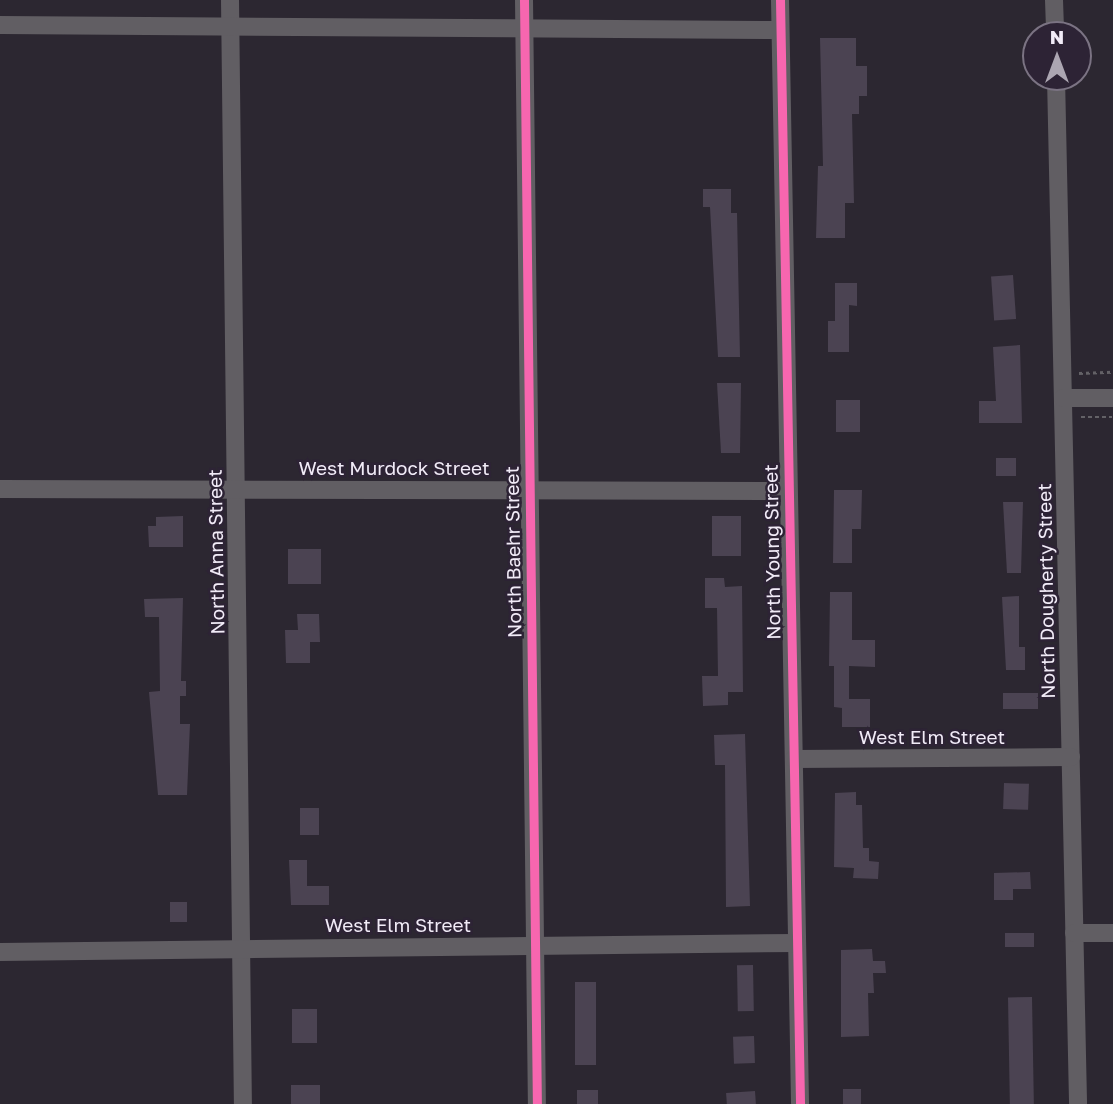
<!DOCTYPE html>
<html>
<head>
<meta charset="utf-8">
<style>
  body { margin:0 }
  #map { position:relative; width:1113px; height:1104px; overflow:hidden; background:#2c2731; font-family:"Golos Text",sans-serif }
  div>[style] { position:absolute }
  .building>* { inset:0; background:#4b4352; transform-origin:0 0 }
  .path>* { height:2.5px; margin-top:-1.25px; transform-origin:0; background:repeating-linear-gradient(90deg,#636166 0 3.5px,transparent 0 7px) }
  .minor>* { height:18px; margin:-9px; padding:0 9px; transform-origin:9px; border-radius:9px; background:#615e63 }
  .cycleway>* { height:9px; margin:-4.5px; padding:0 4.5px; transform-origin:4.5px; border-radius:4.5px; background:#f766af }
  span { translate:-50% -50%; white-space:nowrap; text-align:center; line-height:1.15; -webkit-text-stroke:5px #2d2335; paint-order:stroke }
  .street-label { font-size:19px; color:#f1ebf7 }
  .north { position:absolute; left:1022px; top:21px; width:70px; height:70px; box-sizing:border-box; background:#2d2335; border:2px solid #7b7383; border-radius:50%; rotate:0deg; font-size:19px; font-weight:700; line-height:28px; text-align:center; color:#f1ebf7 }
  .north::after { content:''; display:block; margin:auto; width:24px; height:32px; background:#aca6b2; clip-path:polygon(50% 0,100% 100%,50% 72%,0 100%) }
</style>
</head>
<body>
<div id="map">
  <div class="building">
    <div style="clip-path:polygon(820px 38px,856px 38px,856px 66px,867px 66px,867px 96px,859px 96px,859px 114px,852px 114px,854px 203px,845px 203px,845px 238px,816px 238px,818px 166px,823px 166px)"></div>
    <div style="clip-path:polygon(703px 189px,731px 189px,731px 213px,737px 213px,740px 357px,718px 357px,710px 207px,703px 207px)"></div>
    <div style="left:1013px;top:275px;width:44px;height:22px;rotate:86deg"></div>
    <div style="clip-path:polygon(835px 283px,857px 283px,857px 306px,849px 305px,849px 352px,828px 352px,828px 321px,835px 321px)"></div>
    <div style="clip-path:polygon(1020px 345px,1022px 423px,979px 423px,979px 401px,996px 401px,993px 347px)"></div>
    <div style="clip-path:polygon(717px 383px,741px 383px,740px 453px,721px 453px)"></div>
    <div style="left:836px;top:400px;width:24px;height:32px"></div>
    <div style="left:996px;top:458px;width:20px;height:18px"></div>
    <div style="clip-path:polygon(834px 490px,862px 490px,861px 529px,852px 529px,852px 563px,833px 563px)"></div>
    <div style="clip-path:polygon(1003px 502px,1023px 502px,1021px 573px,1007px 573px)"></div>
    <div style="clip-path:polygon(183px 516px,183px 547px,149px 547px,148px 526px,156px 526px,156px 517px)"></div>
    <div style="left:712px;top:516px;width:29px;height:40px"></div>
    <div style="left:321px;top:549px;width:35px;height:33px;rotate:90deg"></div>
    <div style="clip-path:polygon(705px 578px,724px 578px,725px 587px,742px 586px,743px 692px,728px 692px,728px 705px,703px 706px,702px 676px,718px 676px,717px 608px,705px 608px)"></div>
    <div style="clip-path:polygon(830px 592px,852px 592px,852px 640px,875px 640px,875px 667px,849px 666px,849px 699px,870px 699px,870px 727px,842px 727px,842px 708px,834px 707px,834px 666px,829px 666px)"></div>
    <div style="clip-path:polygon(1019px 596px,1019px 647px,1025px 647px,1025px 670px,1006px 670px,1002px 597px)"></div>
    <div style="clip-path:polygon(183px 598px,181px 681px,186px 681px,186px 696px,180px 696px,180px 724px,190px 724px,187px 795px,158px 795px,149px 692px,160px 691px,159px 617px,145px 617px,144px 599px)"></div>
    <div style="clip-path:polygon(297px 614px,319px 614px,320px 642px,310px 642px,310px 663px,286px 663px,285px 630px,298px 630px)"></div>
    <div style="left:1038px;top:693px;width:16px;height:35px;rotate:90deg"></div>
    <div style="clip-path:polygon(745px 734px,750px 906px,726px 907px,725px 765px,715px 765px,714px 735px)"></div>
    <div style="left:1004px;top:783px;width:25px;height:26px;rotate:2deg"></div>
    <div style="clip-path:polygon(856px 792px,856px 805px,862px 805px,863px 848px,869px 848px,869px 861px,879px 862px,878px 879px,853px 878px,854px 868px,834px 867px,835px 793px)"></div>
    <div style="left:300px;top:808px;width:19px;height:27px"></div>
    <div style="clip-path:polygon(289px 860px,307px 860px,307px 886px,329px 886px,329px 905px,291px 905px)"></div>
    <div style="clip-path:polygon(1030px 872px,1031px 889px,1013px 889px,1013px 900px,994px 900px,994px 873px)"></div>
    <div style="left:170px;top:902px;width:17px;height:20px"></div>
    <div style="left:1005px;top:933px;width:29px;height:14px"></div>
    <div style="clip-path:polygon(872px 949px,873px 961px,885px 961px,886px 973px,873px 973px,874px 993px,868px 993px,869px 1036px,841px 1037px,841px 950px)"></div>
    <div style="left:753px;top:965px;width:46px;height:16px;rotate:89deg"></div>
    <div style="left:575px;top:982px;width:21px;height:83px"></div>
    <div style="left:1032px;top:997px;width:107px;height:24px;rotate:89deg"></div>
    <div style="left:292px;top:1009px;width:25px;height:34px"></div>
    <div style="left:754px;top:1036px;width:27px;height:21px;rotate:88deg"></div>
    <div style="left:291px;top:1085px;width:29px;height:19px"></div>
    <div style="left:843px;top:1089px;width:18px;height:15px"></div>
    <div style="left:598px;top:1090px;width:14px;height:21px;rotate:90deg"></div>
    <div style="left:755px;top:1091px;width:13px;height:29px;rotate:86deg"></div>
  </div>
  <div class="path">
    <div style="left:1079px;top:373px;width:34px;rotate:-2deg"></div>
    <div style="left:1081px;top:417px;width:32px"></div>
  </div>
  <div class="minor">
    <div style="left:230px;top:0;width:1104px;rotate:89.33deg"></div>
    <div style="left:524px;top:0;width:1104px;rotate:89.33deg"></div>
    <div style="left:780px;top:0;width:1104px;rotate:88.96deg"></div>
    <div style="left:1054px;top:0;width:35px;rotate:88deg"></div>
    <div style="left:0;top:25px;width:780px;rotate:0.37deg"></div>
    <div style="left:1056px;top:77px;width:1027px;rotate:88.77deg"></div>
    <div style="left:1063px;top:398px;width:50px"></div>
    <div style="left:0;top:489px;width:788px;rotate:0.15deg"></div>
    <div style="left:794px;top:759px;width:277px;rotate:-0.4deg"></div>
    <div style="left:1074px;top:933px;width:39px"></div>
    <div style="left:0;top:952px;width:797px;rotate:-0.65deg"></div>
  </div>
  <div class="cycleway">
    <div style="left:524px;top:0;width:1104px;rotate:89.33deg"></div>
    <div style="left:780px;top:0;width:1104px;rotate:88.96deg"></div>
  </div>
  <div class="street-label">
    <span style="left:394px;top:468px">West Murdock Street</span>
    <span style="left:216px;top:552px;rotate:-91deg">North Anna Street</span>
    <span style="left:513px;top:552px;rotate:-91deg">North Baehr Street</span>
    <span style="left:772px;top:552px;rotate:-91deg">North Young Street</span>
    <span style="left:1046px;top:591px;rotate:-91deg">North Dougherty Street</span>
    <span style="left:932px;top:737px">West Elm Street</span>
    <span style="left:398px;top:925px">West Elm Street</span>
  </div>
  <div class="north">N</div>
</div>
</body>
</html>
